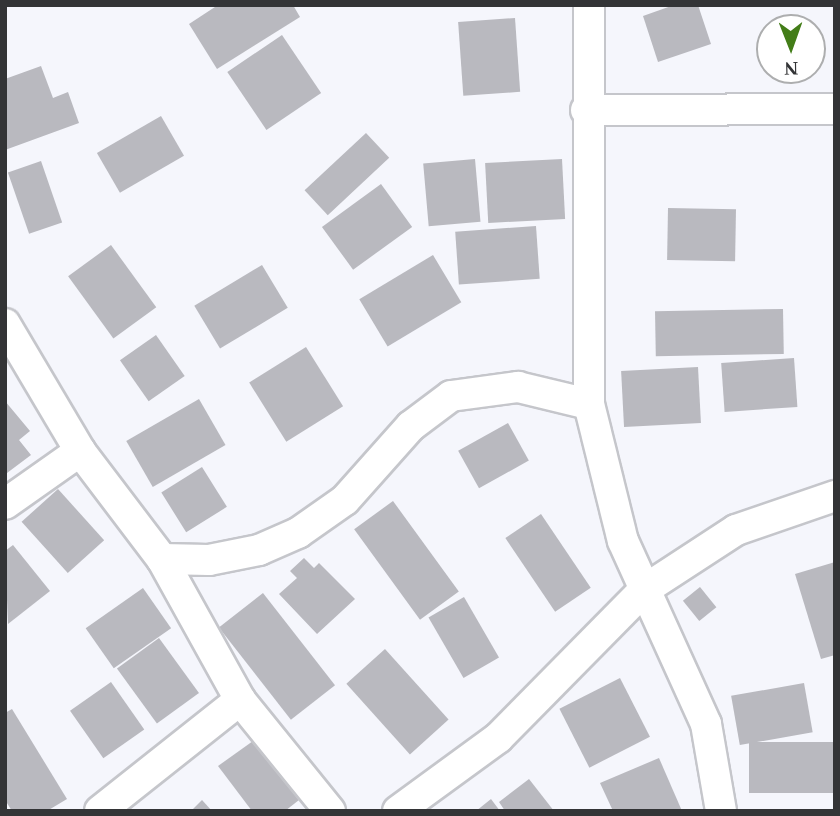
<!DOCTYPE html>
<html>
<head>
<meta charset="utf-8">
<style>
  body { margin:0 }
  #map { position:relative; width:840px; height:816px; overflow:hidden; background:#f5f6fc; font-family:"Times New Roman",serif }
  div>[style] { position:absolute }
  .building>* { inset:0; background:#b9b9bf; transform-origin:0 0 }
  .roads { filter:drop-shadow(2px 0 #c5c6cb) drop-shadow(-2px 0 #c5c6cb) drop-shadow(0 2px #c5c6cb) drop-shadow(0 -2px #c5c6cb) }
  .minor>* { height:30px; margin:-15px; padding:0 15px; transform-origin:15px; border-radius:15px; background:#fff }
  span { translate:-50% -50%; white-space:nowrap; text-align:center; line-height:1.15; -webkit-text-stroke:6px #fff; paint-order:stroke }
  .frame { position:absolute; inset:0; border:7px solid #333436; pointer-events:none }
  .north { position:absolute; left:756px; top:14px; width:70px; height:70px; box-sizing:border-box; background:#fff; border:2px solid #adaeaf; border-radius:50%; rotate:179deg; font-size:19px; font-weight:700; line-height:28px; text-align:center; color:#333436 }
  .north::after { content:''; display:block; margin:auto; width:24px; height:32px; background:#437d18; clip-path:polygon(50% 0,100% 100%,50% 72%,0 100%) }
</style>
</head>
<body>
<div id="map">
  <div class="building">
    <div style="clip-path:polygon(218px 5px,293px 5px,300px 17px,217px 69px,189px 24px)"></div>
    <div style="clip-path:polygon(674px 5px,698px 5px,711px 44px,658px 62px,643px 16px)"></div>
    <div style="left:515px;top:18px;width:74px;height:57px;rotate:86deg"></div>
    <div style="left:282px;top:35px;width:70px;height:66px;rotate:56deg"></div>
    <div style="clip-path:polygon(41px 66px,53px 98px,68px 92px,79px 123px,5px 150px,5px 79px)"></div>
    <div style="left:161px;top:116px;width:46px;height:74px;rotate:60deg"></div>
    <div style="left:366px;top:133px;width:34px;height:84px;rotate:47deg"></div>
    <div style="left:475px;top:159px;width:63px;height:52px;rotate:85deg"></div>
    <div style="left:562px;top:159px;width:60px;height:77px;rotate:87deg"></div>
    <div style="left:41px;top:161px;width:65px;height:35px;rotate:71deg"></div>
    <div style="left:381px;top:184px;width:53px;height:73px;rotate:54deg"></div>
    <div style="left:668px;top:208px;width:68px;height:52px;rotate:1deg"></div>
    <div style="left:536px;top:226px;width:53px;height:81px;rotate:86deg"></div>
    <div style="left:111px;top:245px;width:77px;height:53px;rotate:54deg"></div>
    <div style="left:433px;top:255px;width:55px;height:86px;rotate:59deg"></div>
    <div style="left:262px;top:265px;width:50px;height:79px;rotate:59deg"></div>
    <div style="left:783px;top:309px;width:45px;height:128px;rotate:89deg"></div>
    <div style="left:156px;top:335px;width:50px;height:44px;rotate:55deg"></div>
    <div style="left:306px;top:347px;width:70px;height:67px;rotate:58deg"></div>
    <div style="left:794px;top:358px;width:49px;height:73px;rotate:86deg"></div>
    <div style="left:698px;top:367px;width:56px;height:77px;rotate:87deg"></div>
    <div style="left:199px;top:399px;width:53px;height:84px;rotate:60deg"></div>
    <div style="clip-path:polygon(5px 401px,30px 431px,19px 440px,31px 455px,7px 473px)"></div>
    <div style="left:508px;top:423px;width:43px;height:57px;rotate:61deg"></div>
    <div style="left:202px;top:467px;width:47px;height:48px;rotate:58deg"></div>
    <div style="left:58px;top:489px;width:69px;height:49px;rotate:48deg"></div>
    <div style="left:393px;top:501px;width:112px;height:48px;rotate:54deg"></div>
    <div style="left:541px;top:514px;width:89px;height:43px;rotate:56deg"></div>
    <div style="clip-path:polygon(13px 545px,50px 591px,8px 624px,5px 551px)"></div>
    <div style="clip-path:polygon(304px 558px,314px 568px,319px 563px,355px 599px,317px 634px,279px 594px,297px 578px,290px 571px)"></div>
    <div style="clip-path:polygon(835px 562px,835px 655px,821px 659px,795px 574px)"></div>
    <div style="left:700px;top:587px;width:26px;height:22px;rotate:51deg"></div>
    <div style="left:143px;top:588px;width:49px;height:70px;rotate:55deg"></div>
    <div style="left:263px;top:593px;width:117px;height:56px;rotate:52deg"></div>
    <div style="left:464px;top:597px;width:70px;height:41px;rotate:60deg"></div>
    <div style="left:159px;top:638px;width:68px;height:52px;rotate:54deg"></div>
    <div style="left:385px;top:649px;width:95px;height:52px;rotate:48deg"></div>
    <div style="left:620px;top:678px;width:66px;height:68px;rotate:63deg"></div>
    <div style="left:111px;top:682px;width:58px;height:50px;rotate:55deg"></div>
    <div style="left:804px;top:683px;width:50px;height:74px;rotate:80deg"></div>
    <div style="clip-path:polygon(12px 709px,67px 799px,47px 811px,12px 811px,5px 800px,5px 713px)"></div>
    <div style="clip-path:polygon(253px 741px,299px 800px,285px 811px,252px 811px,218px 766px)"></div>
    <div style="left:835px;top:742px;width:51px;height:86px;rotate:90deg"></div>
    <div style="clip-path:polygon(659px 758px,682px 811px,613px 811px,600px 783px)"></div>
    <div style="clip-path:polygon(529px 779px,554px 811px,505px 811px,499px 802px)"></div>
    <div style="clip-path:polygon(491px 799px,500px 811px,476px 811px)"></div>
    <div style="clip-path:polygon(202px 800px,212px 811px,191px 811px)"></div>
  </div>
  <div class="roads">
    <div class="minor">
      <div style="left:589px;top:5px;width:399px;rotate:90deg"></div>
      <div style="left:589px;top:404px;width:141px;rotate:76.1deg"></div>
      <div style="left:623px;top:541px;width:201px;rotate:65.6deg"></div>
      <div style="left:706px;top:724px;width:88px;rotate:80.2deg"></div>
      <div style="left:586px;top:110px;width:249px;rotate:-0.2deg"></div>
      <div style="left:5px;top:324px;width:147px;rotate:59.4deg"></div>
      <div style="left:80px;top:451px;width:136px;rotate:52.8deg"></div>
      <div style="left:162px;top:559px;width:161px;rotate:61deg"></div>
      <div style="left:240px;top:700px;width:143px;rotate:51deg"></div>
      <div style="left:5px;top:504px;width:92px;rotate:-35.2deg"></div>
      <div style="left:162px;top:559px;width:47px;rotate:1.2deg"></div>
      <div style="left:209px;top:560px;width:51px;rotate:-11.3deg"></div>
      <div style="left:259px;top:550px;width:43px;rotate:-23.6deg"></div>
      <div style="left:298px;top:533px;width:57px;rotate:-35.1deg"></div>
      <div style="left:345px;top:500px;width:99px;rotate:-48.3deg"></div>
      <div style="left:411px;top:426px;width:50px;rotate:-36.9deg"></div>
      <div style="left:451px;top:396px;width:68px;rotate:-7.7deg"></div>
      <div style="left:518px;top:387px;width:73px;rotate:13.5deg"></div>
      <div style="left:100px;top:811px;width:179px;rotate:-38.4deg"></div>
      <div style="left:398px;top:811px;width:124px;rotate:-36.1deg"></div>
      <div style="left:498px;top:738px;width:208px;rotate:-45.4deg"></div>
      <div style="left:644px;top:590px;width:110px;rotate:-33.1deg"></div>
      <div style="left:736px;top:530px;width:105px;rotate:-19deg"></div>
    </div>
  </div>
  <div class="frame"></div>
  <div class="north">N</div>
</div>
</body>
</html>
